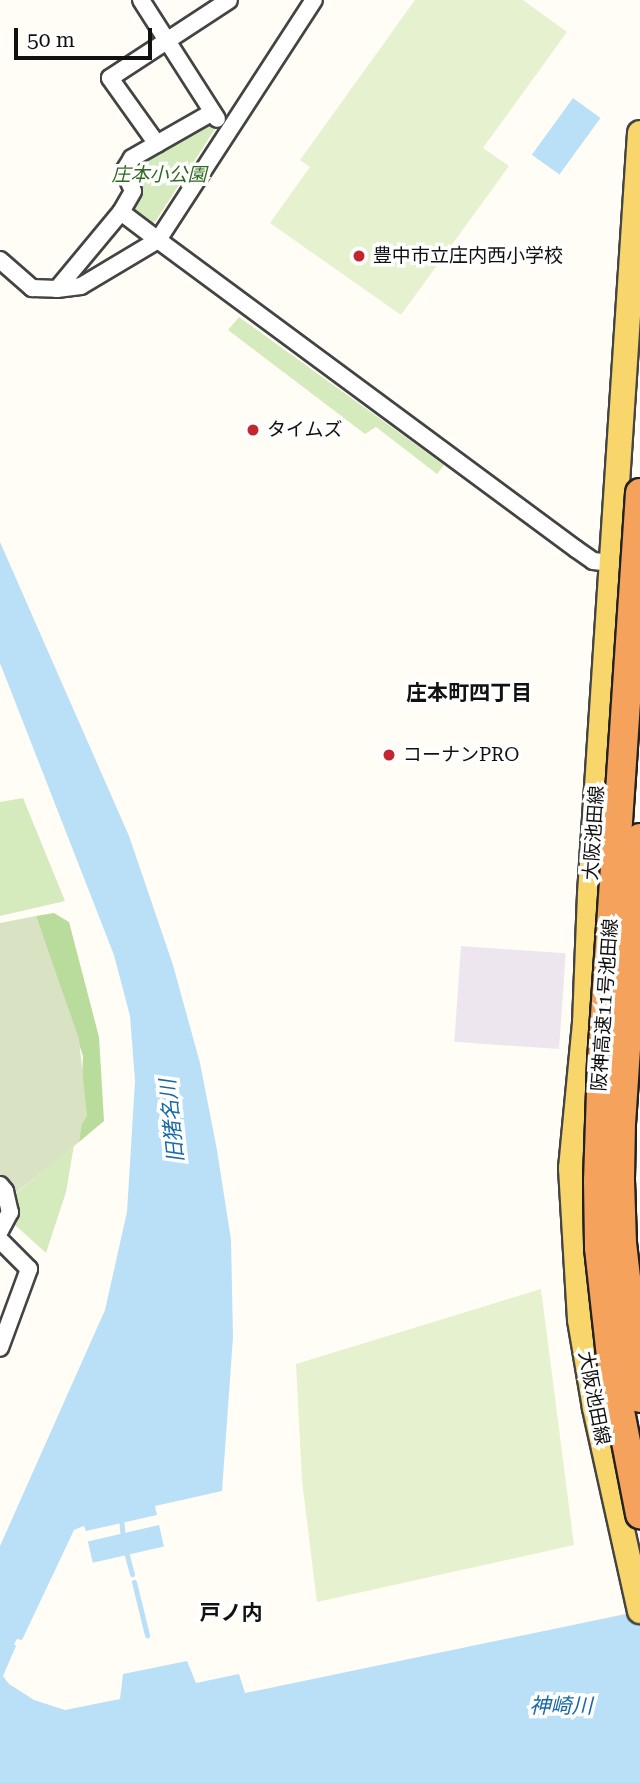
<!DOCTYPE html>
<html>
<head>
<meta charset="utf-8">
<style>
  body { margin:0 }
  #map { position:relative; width:640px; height:1783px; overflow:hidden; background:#fffdf5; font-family:"Roboto Serif","Noto Sans JP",serif }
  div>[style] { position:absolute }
  .industrial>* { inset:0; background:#eee6ef; transform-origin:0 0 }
  .green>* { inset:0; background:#d5ebbd }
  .forest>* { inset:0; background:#b9dc9c }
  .cemetery>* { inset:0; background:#d9e3c4 }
  .pitch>* { inset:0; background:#e6f2cf }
  .water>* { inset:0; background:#b9e0f7; transform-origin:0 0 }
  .stream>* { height:5px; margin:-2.5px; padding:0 2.5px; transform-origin:2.5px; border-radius:2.5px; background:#b9e0f7 }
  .roads { filter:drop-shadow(2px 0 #444) drop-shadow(-2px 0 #444) drop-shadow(0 2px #444) drop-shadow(0 -2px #444) }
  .street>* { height:16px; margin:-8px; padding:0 8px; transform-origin:8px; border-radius:8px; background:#fff }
  .primary>* { height:24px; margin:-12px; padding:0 12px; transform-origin:12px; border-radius:12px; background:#f9d66b }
  .bridges { filter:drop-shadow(2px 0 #222) drop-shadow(-2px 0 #222) drop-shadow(0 2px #222) drop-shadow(0 -2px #222) }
  .highway-bridge>* { height:28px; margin:-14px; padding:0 14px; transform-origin:14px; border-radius:14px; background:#f5a25d }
  .dots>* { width:19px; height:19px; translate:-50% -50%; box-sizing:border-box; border:4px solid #fff; border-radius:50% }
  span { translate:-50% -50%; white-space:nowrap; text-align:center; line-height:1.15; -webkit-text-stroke:7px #fff; paint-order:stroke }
  .park-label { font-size:19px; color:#2f6b1f; font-style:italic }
  .poi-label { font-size:19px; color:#111 }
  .left { translate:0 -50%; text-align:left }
  .street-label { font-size:19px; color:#111 }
  .neighbourhood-label { font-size:21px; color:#111; font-weight:700 }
  .water-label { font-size:21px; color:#1768a6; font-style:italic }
  .scale { position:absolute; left:14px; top:28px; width:138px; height:32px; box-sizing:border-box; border:4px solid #111; border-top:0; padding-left:9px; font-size:21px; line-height:24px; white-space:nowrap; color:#111; -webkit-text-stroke:5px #fff; paint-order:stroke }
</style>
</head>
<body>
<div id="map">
  <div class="industrial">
    <div style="left:461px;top:946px;width:105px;height:96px;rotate:4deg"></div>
  </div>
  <div class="green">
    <div style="clip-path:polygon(210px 123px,215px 129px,155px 222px,148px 222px,132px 212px,132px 204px,141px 188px,132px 173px,135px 163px)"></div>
    <div style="clip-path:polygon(239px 317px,444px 465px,437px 474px,376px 427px,365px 434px,228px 330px)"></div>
    <div style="clip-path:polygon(23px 798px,65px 901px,0 916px,0 802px)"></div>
    <div style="clip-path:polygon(74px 1145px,66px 1192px,46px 1253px,14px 1224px,19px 1211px,14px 1195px)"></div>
  </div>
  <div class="forest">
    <div style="clip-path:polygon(54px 913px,69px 922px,99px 1037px,104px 1121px,79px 1142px,83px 1056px,36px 916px)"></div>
  </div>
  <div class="cemetery">
    <div style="clip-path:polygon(36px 916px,79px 1039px,87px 1116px,82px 1124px,79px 1142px,12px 1196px,0 1176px,0 923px)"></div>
  </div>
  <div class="pitch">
    <div style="clip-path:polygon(415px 0,523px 0,567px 32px,483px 148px,509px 166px,401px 315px,270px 223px,310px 167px,300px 160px)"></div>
    <div style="clip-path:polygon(541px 1289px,574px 1545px,317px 1602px,302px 1481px,296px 1364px)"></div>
  </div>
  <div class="water">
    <div style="left:573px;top:98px;width:34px;height:70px;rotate:36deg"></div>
    <div style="clip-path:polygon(0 542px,129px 836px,173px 965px,200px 1063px,217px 1150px,231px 1240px,233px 1337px,222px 1491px,155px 1506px,157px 1515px,86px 1531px,84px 1526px,74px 1530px,22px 1640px,17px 1639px,14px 1644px,16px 1646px,3px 1676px,9px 1684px,34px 1700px,65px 1710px,120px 1699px,123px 1674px,187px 1661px,196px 1683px,239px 1674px,245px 1693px,640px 1611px,640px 1783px,0 1783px,0 1546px,105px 1310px,127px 1212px,135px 1081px,130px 1016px,114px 955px,0 663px)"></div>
    <div style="left:159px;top:1525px;width:22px;height:73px;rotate:77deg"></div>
  </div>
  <div class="stream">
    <div style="left:121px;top:1517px;width:21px;rotate:85deg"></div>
    <div style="left:125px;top:1548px;width:27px;rotate:75deg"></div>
    <div style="left:134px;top:1582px;width:55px;rotate:76.2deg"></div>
  </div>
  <div class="roads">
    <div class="street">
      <div style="left:141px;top:0;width:141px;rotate:57.4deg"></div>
      <div style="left:157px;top:144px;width:81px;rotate:-125.5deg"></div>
      <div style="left:110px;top:78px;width:142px;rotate:-33.2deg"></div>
      <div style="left:121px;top:212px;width:46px;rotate:37.1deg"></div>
      <div style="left:158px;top:240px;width:286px;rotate:-57deg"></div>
      <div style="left:0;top:260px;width:43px;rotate:41.2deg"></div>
      <div style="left:32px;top:288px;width:25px;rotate:2deg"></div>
      <div style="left:57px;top:289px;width:24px;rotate:-7deg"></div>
      <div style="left:81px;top:286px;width:90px;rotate:-30.9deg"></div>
      <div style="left:158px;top:240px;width:520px;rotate:36.47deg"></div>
      <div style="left:576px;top:549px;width:21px;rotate:35deg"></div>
      <div style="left:593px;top:561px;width:28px;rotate:6deg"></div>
      <div style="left:57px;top:289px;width:100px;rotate:-50.3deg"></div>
      <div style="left:121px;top:212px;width:24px;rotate:-60deg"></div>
      <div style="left:133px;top:191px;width:22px;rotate:-114deg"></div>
      <div style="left:124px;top:171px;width:15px;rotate:-58deg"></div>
      <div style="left:132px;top:158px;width:91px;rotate:-29.7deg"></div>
      <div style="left:0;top:1185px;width:8px;rotate:50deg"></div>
      <div style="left:5px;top:1191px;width:22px;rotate:77deg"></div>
      <div style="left:10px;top:1212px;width:21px;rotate:118deg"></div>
      <div style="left:0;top:1240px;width:41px;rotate:45deg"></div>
      <div style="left:29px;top:1269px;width:84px;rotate:110.2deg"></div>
    </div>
    <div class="primary">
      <div style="left:640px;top:133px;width:763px;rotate:93.76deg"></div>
      <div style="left:590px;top:894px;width:129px;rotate:92.2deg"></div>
      <div style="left:585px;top:1023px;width:146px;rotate:95.5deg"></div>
      <div style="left:571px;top:1168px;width:152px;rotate:86.6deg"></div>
      <div style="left:580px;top:1320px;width:89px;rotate:80.3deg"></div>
      <div style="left:595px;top:1408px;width:208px;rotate:77.5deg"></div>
    </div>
  </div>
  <div class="bridges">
    <div class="highway-bridge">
      <div style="left:640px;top:493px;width:569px;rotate:93.83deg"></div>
      <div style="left:602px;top:1061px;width:120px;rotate:91.9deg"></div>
      <div style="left:598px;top:1181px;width:67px;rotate:89.1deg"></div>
      <div style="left:599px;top:1248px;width:128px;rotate:83.7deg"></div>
      <div style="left:613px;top:1375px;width:142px;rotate:79deg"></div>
      <div style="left:640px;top:838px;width:284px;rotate:93.8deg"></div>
      <div style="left:621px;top:1121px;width:59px;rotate:91deg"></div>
      <div style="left:620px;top:1180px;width:63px;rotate:88.2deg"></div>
      <div style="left:622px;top:1243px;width:156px;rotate:83.4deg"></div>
    </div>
  </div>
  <div class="dots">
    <div style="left:359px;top:256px;background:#c4262e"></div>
    <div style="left:253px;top:430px;background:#c4262e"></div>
    <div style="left:389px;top:755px;background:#c4262e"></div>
  </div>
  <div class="park-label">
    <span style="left:159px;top:175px">庄本小公園</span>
  </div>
  <div class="poi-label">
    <span class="left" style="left:373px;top:256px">豊中市立庄内西小学校</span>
    <span class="left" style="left:267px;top:430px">タイムズ</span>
    <span class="left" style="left:403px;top:755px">コーナンPRO</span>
  </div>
  <div class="street-label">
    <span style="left:594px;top:833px;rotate:-86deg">大阪池田線</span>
    <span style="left:605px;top:1005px;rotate:-86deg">阪神高速11号池田線</span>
    <span style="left:594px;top:1398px;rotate:79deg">大阪池田線</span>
  </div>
  <div class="neighbourhood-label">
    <span style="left:469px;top:693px">庄本町四丁目</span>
    <span style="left:231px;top:1613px">戸ノ内</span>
  </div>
  <div class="water-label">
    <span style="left:172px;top:1121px;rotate:-96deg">旧猪名川</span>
    <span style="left:561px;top:1706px">神崎川</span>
  </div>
  <div class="scale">50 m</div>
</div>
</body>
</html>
